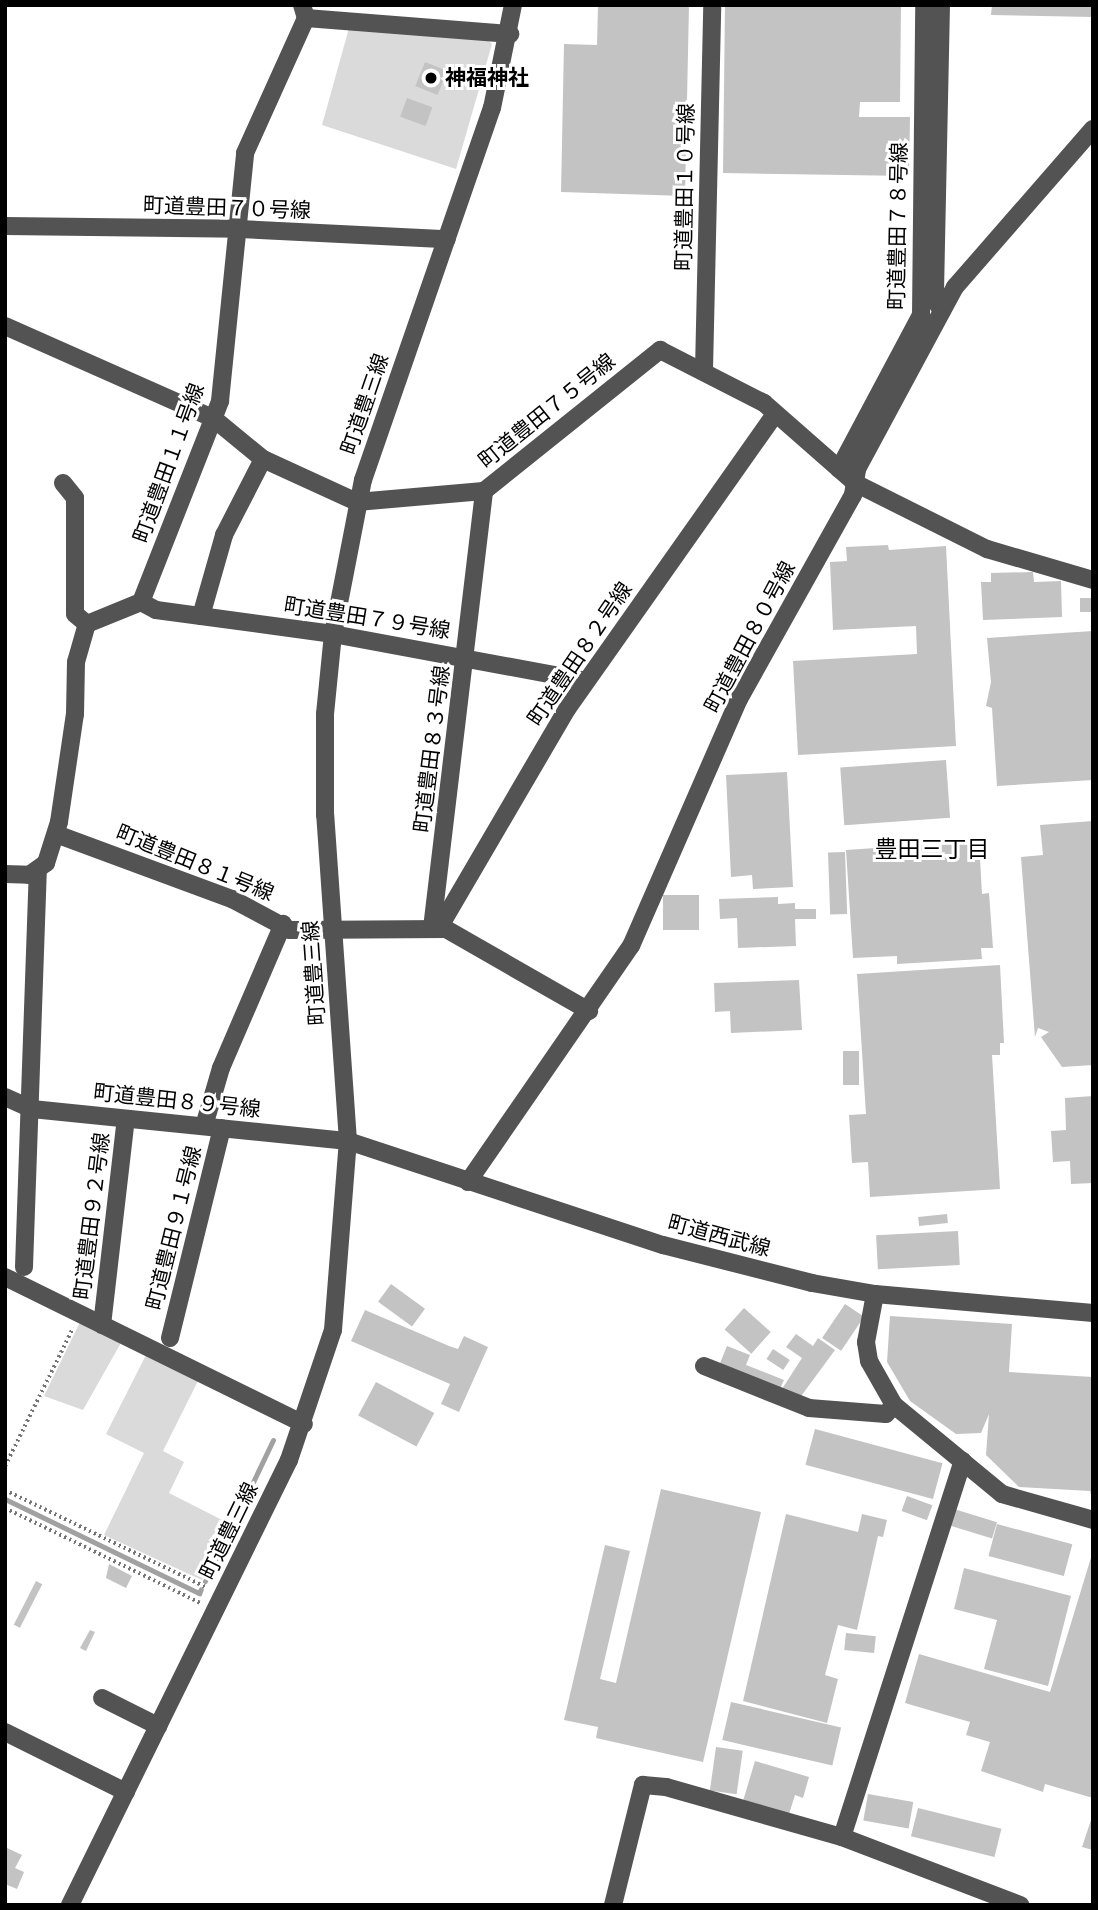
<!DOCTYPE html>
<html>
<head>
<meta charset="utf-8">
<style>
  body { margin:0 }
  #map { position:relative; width:1098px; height:1910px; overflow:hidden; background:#fff; font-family:"DejaVu Sans","Noto Sans JP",sans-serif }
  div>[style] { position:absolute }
  .green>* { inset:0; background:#dadada }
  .stream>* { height:5px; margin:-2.5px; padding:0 2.5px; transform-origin:2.5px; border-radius:2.5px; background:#a1a1a1 }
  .building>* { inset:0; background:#c3c3c3; transform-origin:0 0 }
  .path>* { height:3.5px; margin-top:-1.75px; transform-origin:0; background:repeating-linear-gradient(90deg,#757575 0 2px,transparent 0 5.5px) }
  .minor>* { height:18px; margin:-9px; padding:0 9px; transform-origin:9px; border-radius:9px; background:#535353 }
  .dots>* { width:19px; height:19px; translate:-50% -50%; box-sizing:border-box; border:4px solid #fff; border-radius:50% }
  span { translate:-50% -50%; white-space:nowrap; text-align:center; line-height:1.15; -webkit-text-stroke:6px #fff; paint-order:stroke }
  .poi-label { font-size:21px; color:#000; font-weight:700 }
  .left { translate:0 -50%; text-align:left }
  .street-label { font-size:21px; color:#000 }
  .neighbourhood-label { font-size:23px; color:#000 }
  .frame { position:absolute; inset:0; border:7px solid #000; pointer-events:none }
</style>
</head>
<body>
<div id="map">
  <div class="green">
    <div style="clip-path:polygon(349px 28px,486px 38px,492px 44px,456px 169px,322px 125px)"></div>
    <div style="clip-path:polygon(81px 1320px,122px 1341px,83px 1410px,44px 1396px)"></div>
    <div style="clip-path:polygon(147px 1353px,199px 1379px,163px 1451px,184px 1462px,169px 1493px,230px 1524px,202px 1580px,104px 1535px,144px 1453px,106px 1434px)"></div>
  </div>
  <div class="stream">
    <div style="left:5px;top:1499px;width:216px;rotate:25.9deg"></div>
    <div style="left:199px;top:1593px;width:4px;rotate:-63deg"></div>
    <div style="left:242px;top:1505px;width:72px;rotate:-64.5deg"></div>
    <div style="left:205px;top:1581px;width:62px;rotate:-64.3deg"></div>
  </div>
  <div class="building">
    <div style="clip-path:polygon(598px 5px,689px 5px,685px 196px,561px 192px,564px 44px,597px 45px)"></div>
    <div style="clip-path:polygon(725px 5px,901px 5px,900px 102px,860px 102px,859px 117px,910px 117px,909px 176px,723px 173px)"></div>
    <div style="clip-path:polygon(992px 5px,1093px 5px,1093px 17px,991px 15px)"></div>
    <div style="left:425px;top:62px;width:24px;height:26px;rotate:22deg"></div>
    <div style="left:407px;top:98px;width:27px;height:20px;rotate:20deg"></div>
    <div style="clip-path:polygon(888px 545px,889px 550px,946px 546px,956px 746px,798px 755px,793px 661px,917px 654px,916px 626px,833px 630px,830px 562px,847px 561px,846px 547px)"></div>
    <div style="clip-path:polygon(1033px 572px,1034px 582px,1061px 581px,1062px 617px,983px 620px,981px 582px,991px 582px,991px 573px)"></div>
    <div style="left:1080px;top:598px;width:13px;height:14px"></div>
    <div style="clip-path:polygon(1093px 631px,1093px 780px,997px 786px,992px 708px,986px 706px,991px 682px,987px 638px)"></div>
    <div style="left:946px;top:760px;width:58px;height:106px;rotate:86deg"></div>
    <div style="clip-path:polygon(787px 772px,793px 887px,753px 889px,752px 875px,731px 877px,726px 775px)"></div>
    <div style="clip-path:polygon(1093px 821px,1093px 1065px,1062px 1067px,1041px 1037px,1049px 1032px,1038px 1028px,1035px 1037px,1021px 857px,1043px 855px,1040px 825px)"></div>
    <div style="clip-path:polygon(979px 841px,982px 894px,989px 893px,993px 948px,981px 948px,982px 959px,897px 964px,897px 956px,853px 958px,846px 850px)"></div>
    <div style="left:845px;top:852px;width:62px;height:17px;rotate:88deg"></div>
    <div style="left:699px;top:895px;width:35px;height:36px;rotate:90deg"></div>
    <div style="clip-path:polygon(778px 897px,778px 904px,795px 903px,795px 909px,816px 909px,816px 919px,795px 919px,796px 946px,738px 948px,737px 918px,720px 919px,719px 899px)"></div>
    <div style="clip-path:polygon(1000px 965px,1004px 1043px,1000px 1043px,1000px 1055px,992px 1055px,1000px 1189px,870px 1197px,868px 1162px,852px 1163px,849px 1115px,866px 1114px,857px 974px)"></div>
    <div style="clip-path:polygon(799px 980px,802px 1030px,731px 1033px,730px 1011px,715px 1012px,714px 983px)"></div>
    <div style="left:843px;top:1051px;width:16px;height:34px"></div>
    <div style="clip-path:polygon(1093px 1096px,1093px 1183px,1071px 1184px,1070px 1161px,1053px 1162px,1051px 1131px,1066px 1130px,1065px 1098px)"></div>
    <div style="left:947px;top:1214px;width:9px;height:29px;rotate:84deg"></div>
    <div style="left:958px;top:1231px;width:34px;height:82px;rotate:87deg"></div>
    <div style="left:391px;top:1284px;width:42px;height:22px;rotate:36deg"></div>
    <div style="left:845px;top:1304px;width:23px;height:41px;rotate:34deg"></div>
    <div style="left:744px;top:1308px;width:36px;height:29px;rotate:42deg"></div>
    <div style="clip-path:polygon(365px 1310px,449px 1346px,458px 1349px,464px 1336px,488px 1347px,459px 1412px,441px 1404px,450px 1384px,351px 1341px)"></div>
    <div style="clip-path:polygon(890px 1316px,1012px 1324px,1009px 1372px,1093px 1377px,1093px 1500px,1090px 1491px,1019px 1487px,986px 1455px,989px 1414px,981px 1433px,956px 1434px,910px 1401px,887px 1362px)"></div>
    <div style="clip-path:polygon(796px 1334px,813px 1346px,818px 1338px,835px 1350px,796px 1403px,780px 1392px,802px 1358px,786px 1347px)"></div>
    <div style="clip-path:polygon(727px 1346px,750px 1355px,746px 1365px,784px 1380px,778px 1393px,718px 1368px)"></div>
    <div style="left:773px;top:1349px;width:20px;height:12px;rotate:33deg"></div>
    <div style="left:376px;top:1382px;width:66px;height:38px;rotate:28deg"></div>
    <div style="left:815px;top:1429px;width:132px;height:37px;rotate:15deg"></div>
    <div style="clip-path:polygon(661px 1489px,761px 1512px,703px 1762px,596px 1738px,598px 1727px,564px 1720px,605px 1545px,630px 1551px,600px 1679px,616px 1683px)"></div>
    <div style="left:907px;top:1496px;width:27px;height:16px;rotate:20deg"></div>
    <div style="left:954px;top:1509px;width:45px;height:17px;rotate:17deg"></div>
    <div style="clip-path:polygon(786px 1514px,858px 1532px,862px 1514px,887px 1520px,883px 1537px,878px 1536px,857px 1630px,838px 1625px,825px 1675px,838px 1679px,827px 1723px,743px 1701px)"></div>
    <div style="left:997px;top:1524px;width:78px;height:33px;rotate:15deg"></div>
    <div style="clip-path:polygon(1093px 1551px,1093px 1798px,1045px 1784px,1043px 1792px,981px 1771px,990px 1742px,966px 1735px,970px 1722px,905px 1703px,919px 1654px,1050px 1692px)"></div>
    <div style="clip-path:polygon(109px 1564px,132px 1576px,126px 1588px,106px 1578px)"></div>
    <div style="clip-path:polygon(964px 1568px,1071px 1596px,1048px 1686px,984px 1669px,997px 1620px,954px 1609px)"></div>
    <div style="left:36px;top:1581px;width:7px;height:49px;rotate:27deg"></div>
    <div style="clip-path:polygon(90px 1630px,95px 1632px,86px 1651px,80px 1648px)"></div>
    <div style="left:846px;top:1633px;width:30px;height:17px;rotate:6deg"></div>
    <div style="left:731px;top:1702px;width:113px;height:39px;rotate:13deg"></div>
    <div style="left:716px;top:1747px;width:27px;height:44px;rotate:8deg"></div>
    <div style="clip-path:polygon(755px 1761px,809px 1777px,803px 1798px,795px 1795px,789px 1814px,743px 1801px)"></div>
    <div style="left:868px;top:1794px;width:46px;height:27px;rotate:10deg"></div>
    <div style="left:918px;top:1808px;width:86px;height:29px;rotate:14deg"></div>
    <div style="clip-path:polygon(1092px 1817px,1093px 1817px,1093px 1850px,1082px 1847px)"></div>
    <div style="clip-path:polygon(5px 1847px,22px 1855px,15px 1868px,24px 1872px,17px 1889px,5px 1884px)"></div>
  </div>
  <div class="path">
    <div style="left:5px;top:1466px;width:154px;rotate:-63.8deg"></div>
    <div style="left:5px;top:1490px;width:225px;rotate:25.8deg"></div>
    <div style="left:5px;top:1508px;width:218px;rotate:25.9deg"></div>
  </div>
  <div class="minor">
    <div style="left:941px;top:5px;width:295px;rotate:91.2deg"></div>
    <div style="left:935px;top:300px;width:13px;rotate:58deg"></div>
    <div style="left:306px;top:18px;width:205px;rotate:4.5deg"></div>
    <div style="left:5px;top:226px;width:234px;rotate:0.7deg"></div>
    <div style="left:239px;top:229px;width:208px;rotate:2.8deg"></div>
    <div style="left:5px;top:326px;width:227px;rotate:23.9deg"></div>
    <div style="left:213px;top:418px;width:65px;rotate:39.4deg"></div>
    <div style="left:263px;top:459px;width:103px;rotate:24.6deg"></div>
    <div style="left:357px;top:502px;width:127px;rotate:-5deg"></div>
    <div style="left:484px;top:491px;width:226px;rotate:-38.7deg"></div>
    <div style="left:660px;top:350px;width:117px;rotate:27deg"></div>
    <div style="left:764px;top:403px;width:121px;rotate:41.3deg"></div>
    <div style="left:855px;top:483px;width:148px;rotate:26.6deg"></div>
    <div style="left:987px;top:549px;width:110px;rotate:16.3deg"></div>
    <div style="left:704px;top:370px;width:365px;rotate:-88.7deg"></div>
    <div style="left:839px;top:469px;width:174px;rotate:-62deg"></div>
    <div style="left:921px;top:315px;width:310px;rotate:-89.4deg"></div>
    <div style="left:63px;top:483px;width:19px;rotate:51deg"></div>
    <div style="left:75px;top:498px;width:116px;rotate:90deg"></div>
    <div style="left:75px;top:614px;width:16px;rotate:40deg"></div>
    <div style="left:141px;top:602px;width:17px;rotate:28deg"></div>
    <div style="left:156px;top:610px;width:179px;rotate:7.7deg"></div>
    <div style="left:333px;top:634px;width:257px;rotate:10.5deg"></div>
    <div style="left:201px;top:616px;width:84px;rotate:-74.1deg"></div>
    <div style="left:224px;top:535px;width:85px;rotate:-62.8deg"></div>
    <div style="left:56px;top:834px;width:188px;rotate:20.3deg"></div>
    <div style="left:232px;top:899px;width:66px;rotate:28.1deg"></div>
    <div style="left:290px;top:930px;width:156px;rotate:-0.4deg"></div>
    <div style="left:446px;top:929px;width:165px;rotate:29.8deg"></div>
    <div style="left:5px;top:874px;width:24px;rotate:2deg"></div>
    <div style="left:29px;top:875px;width:21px;rotate:-35deg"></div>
    <div style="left:46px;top:863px;width:43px;rotate:-72.4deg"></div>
    <div style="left:59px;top:822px;width:109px;rotate:-81.6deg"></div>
    <div style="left:75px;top:714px;width:52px;rotate:-88.9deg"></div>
    <div style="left:76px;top:662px;width:40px;rotate:-74deg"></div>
    <div style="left:87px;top:624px;width:58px;rotate:-22.2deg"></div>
    <div style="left:141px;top:602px;width:216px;rotate:-68.5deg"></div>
    <div style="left:220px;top:401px;width:249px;rotate:-84.2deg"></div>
    <div style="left:245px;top:153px;width:148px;rotate:-65.7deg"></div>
    <div style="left:306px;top:18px;width:14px;rotate:-107deg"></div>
    <div style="left:432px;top:928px;width:440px;rotate:-83.2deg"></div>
    <div style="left:439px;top:928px;width:254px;rotate:-59.7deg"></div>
    <div style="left:567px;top:709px;width:361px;rotate:-54.8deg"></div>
    <div style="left:5px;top:1097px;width:30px;rotate:24deg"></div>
    <div style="left:32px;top:1109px;width:318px;rotate:5.8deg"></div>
    <div style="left:348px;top:1141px;width:332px;rotate:18.3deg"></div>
    <div style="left:663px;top:1245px;width:154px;rotate:14.3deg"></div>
    <div style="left:812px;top:1283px;width:64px;rotate:9.9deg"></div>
    <div style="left:875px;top:1294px;width:219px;rotate:5deg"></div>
    <div style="left:204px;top:1126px;width:60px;rotate:-73.7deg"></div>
    <div style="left:221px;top:1068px;width:157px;rotate:-66.7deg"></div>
    <div style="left:468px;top:1182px;width:287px;rotate:-55.4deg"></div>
    <div style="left:631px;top:946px;width:270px;rotate:-66.4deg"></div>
    <div style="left:739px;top:699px;width:234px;rotate:-60.8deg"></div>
    <div style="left:853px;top:495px;width:26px;rotate:-81deg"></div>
    <div style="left:857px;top:469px;width:207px;rotate:-61.7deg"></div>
    <div style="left:955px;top:287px;width:210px;rotate:-48.9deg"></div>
    <div style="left:24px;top:1267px;width:396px;rotate:-88deg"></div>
    <div style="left:5px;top:1277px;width:333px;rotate:26.2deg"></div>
    <div style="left:875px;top:1294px;width:49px;rotate:100.6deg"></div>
    <div style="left:866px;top:1342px;width:19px;rotate:81deg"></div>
    <div style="left:869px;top:1361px;width:51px;rotate:60.4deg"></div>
    <div style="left:894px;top:1405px;width:140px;rotate:39.5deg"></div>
    <div style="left:1002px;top:1494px;width:95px;rotate:15.9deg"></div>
    <div style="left:102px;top:1325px;width:207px;rotate:-83.4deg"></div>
    <div style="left:170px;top:1338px;width:216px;rotate:-76.1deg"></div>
    <div style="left:704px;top:1366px;width:113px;rotate:21.8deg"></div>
    <div style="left:809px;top:1408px;width:77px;rotate:4.5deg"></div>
    <div style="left:886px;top:1414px;width:12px;rotate:-48deg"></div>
    <div style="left:102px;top:1698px;width:63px;rotate:26.6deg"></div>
    <div style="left:5px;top:1732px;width:135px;rotate:26.4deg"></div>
    <div style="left:842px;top:1837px;width:395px;rotate:-72.2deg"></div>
    <div style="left:70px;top:1905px;width:496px;rotate:-63.8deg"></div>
    <div style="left:289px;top:1460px;width:137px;rotate:-71.3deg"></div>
    <div style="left:333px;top:1330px;width:190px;rotate:-85.5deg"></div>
    <div style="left:348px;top:1141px;width:327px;rotate:-94deg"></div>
    <div style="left:325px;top:815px;width:101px;rotate:-90deg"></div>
    <div style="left:325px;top:714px;width:80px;rotate:-84.3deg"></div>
    <div style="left:333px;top:634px;width:157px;rotate:-79deg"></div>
    <div style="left:363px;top:480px;width:394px;rotate:-70.9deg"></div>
    <div style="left:492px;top:108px;width:105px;rotate:-78.5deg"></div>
    <div style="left:613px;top:1905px;width:124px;rotate:-76deg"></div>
    <div style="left:643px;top:1785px;width:23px;rotate:5deg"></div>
    <div style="left:666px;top:1787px;width:183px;rotate:15.9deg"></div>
    <div style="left:842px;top:1837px;width:191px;rotate:20.9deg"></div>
  </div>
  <div class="dots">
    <div style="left:431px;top:78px;background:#000"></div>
  </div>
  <div class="poi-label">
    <span class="left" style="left:445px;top:78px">神福神社</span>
  </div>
  <div class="street-label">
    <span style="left:685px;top:187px;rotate:-89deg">町道豊田１０号線</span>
    <span style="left:227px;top:208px;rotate:2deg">町道豊田７０号線</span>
    <span style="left:898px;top:226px;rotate:-89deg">町道豊田７８号線</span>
    <span style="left:365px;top:404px;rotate:-71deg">町道豊三線</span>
    <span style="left:547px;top:411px;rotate:-39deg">町道豊田７５号線</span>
    <span style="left:169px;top:463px;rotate:-70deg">町道豊田１１号線</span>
    <span style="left:367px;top:618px;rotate:9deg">町道豊田７９号線</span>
    <span style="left:750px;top:637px;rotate:-62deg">町道豊田８０号線</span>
    <span style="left:580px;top:654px;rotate:-56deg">町道豊田８２号線</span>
    <span style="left:432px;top:749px;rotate:-83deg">町道豊田８３号線</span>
    <span style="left:195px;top:863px;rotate:22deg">町道豊田８１号線</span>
    <span style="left:314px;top:973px;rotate:-94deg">町道豊三線</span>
    <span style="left:177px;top:1101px;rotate:6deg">町道豊田８９号線</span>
    <span style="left:92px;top:1216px;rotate:-83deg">町道豊田９２号線</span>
    <span style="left:174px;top:1228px;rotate:-76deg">町道豊田９１号線</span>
    <span style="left:719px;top:1236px;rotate:15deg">町道西武線</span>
    <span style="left:229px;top:1531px;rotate:-64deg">町道豊三線</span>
  </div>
  <div class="neighbourhood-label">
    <span style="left:932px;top:849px">豊田三丁目</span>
  </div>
  <div class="frame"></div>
</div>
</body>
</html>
